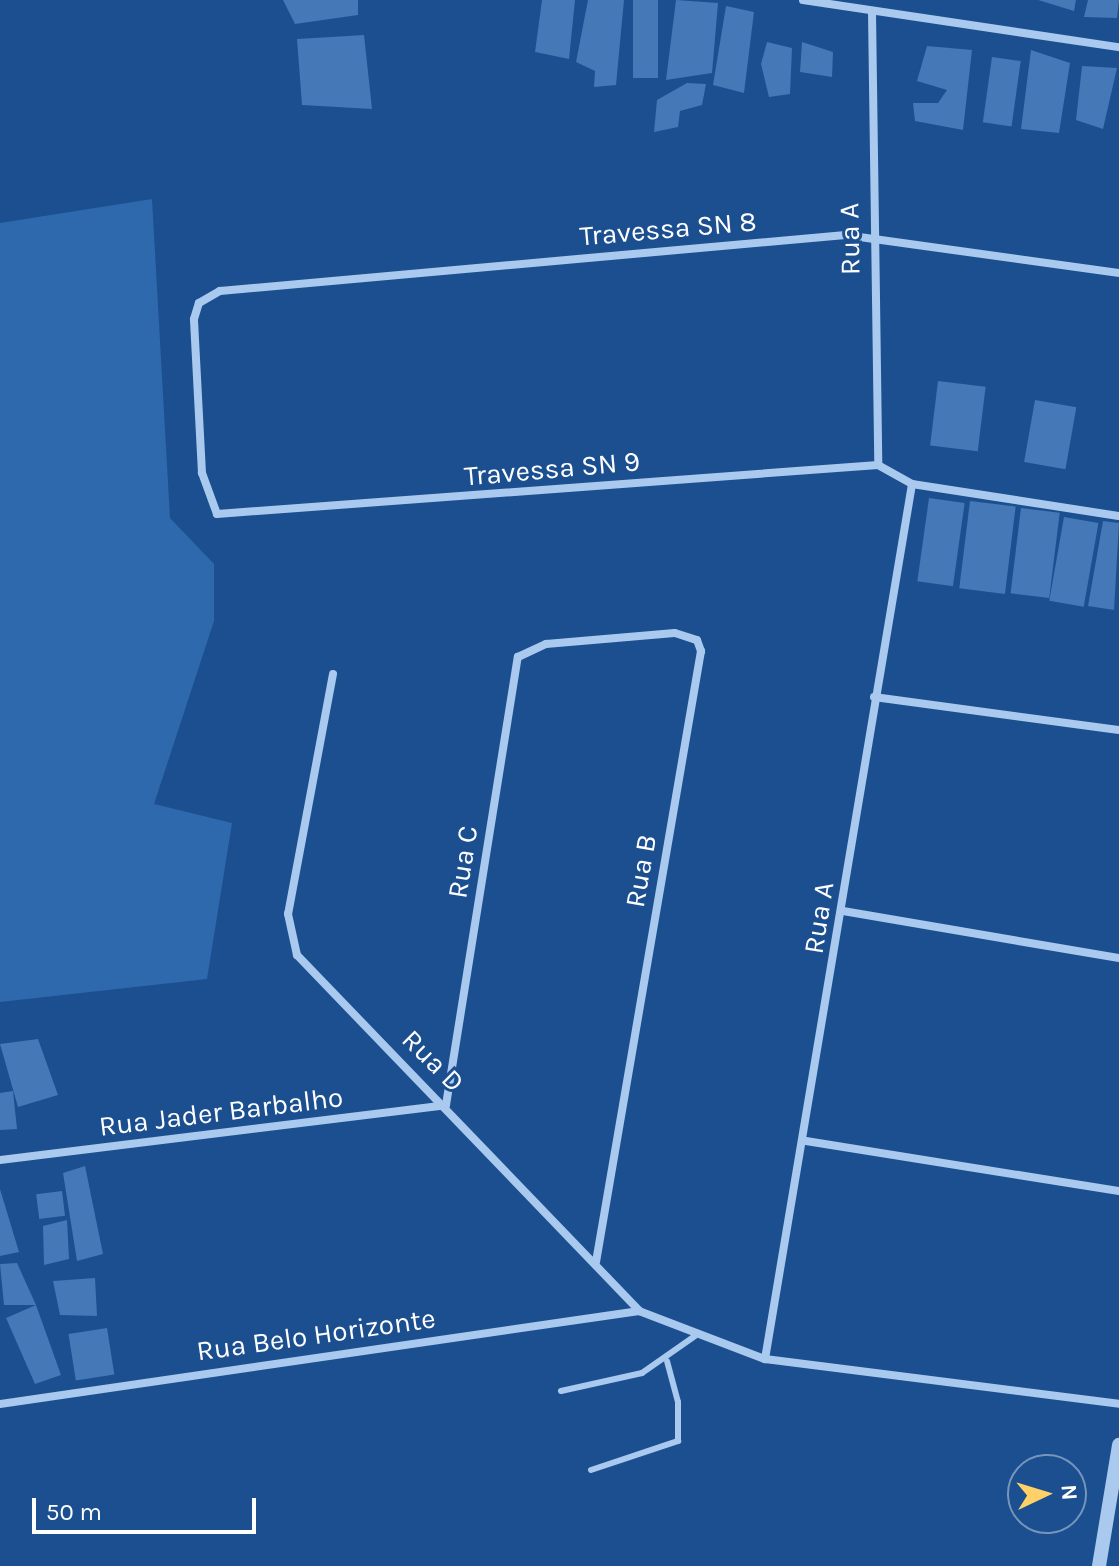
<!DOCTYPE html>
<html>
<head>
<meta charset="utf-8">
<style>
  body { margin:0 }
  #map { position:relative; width:1119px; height:1566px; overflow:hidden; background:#1b4f8f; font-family:Karla,sans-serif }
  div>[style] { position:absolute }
  .green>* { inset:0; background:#2e69ad }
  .building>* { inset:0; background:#4478b7; transform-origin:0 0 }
  .service>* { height:6px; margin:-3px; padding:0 3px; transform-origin:3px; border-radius:3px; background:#a9c9ee }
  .minor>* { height:8px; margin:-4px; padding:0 4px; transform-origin:4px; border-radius:4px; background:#a9c9ee }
  .tertiary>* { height:14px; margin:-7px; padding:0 7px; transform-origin:7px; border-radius:7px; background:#a9c9ee }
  span { translate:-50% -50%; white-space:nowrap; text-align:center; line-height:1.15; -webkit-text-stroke:6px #1b4f8f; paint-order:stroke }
  .street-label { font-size:28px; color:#fff }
  .north { position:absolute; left:1007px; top:1454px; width:80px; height:80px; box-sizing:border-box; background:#1b4f8f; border:2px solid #7695bc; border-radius:50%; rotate:86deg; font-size:22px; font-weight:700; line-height:32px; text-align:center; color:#fff }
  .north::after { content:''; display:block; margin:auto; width:28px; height:36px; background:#ffd166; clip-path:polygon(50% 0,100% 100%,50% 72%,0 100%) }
  .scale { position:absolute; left:32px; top:1498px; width:224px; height:36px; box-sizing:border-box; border:4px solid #fff; border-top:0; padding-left:10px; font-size:24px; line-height:28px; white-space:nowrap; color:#fff; -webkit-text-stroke:6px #1b4f8f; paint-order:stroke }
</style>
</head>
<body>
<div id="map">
  <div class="green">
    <div style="clip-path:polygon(152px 199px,170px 518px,214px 564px,214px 621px,154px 804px,232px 823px,207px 979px,0 1002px,0 223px)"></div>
  </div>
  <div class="building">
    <div style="clip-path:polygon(283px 0,358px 0,358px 15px,295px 24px)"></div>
    <div style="clip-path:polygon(542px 0,575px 0,569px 59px,535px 52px)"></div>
    <div style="clip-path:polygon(588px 0,624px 0,616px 85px,594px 87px,595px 71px,576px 62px)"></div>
    <div style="left:633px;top:0;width:25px;height:78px"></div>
    <div style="clip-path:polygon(676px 0,718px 3px,712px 73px,666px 80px)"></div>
    <div style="clip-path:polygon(1038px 0,1076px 0,1074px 11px)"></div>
    <div style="clip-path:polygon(1088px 0,1119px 0,1117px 18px,1084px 17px)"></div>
    <div style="clip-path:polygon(726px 6px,754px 12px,744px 93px,713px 85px)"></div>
    <div style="clip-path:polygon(364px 35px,372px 109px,302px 105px,297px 39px)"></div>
    <div style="clip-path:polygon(767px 42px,792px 48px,790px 94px,769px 97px,761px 64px)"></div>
    <div style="clip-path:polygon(802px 42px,833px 52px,832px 77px,800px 72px)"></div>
    <div style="clip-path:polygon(927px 46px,972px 50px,963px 130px,915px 121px,913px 103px,938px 103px,947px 90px,917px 81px)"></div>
    <div style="clip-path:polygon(1031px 50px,1070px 63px,1059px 133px,1021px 129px)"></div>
    <div style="left:992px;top:57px;width:29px;height:66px;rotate:8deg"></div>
    <div style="clip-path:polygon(1082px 66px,1117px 68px,1103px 129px,1076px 120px)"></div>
    <div style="clip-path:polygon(687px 83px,706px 84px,702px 105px,680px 111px,678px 127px,654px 132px,657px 100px)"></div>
    <div style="left:938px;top:381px;width:48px;height:65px;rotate:7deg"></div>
    <div style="left:1035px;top:400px;width:42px;height:63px;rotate:10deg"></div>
    <div style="left:929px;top:498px;width:36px;height:84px;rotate:8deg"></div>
    <div style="left:970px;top:501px;width:46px;height:88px;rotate:7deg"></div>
    <div style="left:1021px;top:508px;width:39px;height:86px;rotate:7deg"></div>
    <div style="left:1064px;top:517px;width:35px;height:85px;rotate:10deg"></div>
    <div style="clip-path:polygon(1103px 521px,1119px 523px,1114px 610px,1088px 606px)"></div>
    <div style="clip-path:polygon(38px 1039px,58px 1095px,18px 1107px,0 1044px)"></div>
    <div style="clip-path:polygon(13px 1091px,17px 1129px,0 1130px,0 1093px)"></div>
    <div style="clip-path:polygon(85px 1166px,103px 1254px,77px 1261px,63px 1173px)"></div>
    <div style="clip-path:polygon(0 1189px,19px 1252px,0 1256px)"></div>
    <div style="left:62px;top:1191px;width:25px;height:26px;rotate:83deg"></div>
    <div style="clip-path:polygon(67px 1220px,69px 1259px,44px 1265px,43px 1226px)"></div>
    <div style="clip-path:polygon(17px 1263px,36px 1305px,4px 1305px,0 1264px)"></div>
    <div style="clip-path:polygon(95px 1278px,97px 1316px,60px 1315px,53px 1281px)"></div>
    <div style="clip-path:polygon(36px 1305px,61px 1375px,35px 1384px,6px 1318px)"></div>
    <div style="left:107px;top:1328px;width:47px;height:39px;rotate:81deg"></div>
  </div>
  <div class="service">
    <div style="left:561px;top:1391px;width:83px;rotate:-12.5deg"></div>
    <div style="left:642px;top:1373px;width:65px;rotate:-34.9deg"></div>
    <div style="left:591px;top:1470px;width:92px;rotate:-18.4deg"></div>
    <div style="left:678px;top:1441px;width:39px;rotate:-90deg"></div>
    <div style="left:678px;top:1402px;width:42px;rotate:-105deg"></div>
  </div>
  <div class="minor">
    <div style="left:803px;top:0;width:319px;rotate:8.5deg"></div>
    <div style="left:872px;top:12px;width:453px;rotate:89.2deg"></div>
    <div style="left:878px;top:465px;width:663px;rotate:175.76deg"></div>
    <div style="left:217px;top:514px;width:44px;rotate:-110.1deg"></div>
    <div style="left:202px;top:473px;width:154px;rotate:-93deg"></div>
    <div style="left:194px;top:319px;width:17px;rotate:-73deg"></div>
    <div style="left:199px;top:303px;width:24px;rotate:-30deg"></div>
    <div style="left:220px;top:291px;width:628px;rotate:-5.12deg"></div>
    <div style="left:845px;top:235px;width:277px;rotate:7.9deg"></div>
    <div style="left:878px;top:465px;width:39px;rotate:29deg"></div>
    <div style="left:912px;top:484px;width:209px;rotate:8.8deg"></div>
    <div style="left:333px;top:674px;width:244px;rotate:100.6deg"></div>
    <div style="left:288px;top:914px;width:42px;rotate:77.6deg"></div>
    <div style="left:297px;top:955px;width:494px;rotate:46.1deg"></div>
    <div style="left:639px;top:1311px;width:135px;rotate:20.9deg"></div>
    <div style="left:765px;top:1359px;width:357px;rotate:7.2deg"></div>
    <div style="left:874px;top:697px;width:247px;rotate:7.7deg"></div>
    <div style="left:843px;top:911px;width:280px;rotate:9.7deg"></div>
    <div style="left:806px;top:1141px;width:317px;rotate:9.1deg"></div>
    <div style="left:0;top:1160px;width:449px;rotate:-7deg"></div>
    <div style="left:446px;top:1105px;width:454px;rotate:-80.9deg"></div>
    <div style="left:518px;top:657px;width:31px;rotate:-25deg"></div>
    <div style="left:546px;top:644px;width:129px;rotate:-4.9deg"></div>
    <div style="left:675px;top:633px;width:23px;rotate:18deg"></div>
    <div style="left:697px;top:640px;width:12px;rotate:70deg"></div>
    <div style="left:701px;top:651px;width:620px;rotate:99.75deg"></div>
    <div style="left:765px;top:1359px;width:887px;rotate:-80.46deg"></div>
    <div style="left:0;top:1404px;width:646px;rotate:-8.28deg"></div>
  </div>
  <div class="tertiary">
    <div style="left:1099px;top:1566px;width:123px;rotate:-80.6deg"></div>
  </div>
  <div class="street-label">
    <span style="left:668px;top:229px;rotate:-5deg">Travessa SN 8</span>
    <span style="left:850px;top:239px;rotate:-91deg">Rua A</span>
    <span style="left:552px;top:469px;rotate:-5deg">Travessa SN 9</span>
    <span style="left:463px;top:862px;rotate:-81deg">Rua C</span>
    <span style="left:641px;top:871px;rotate:-80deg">Rua B</span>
    <span style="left:819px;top:918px;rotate:-81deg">Rua A</span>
    <span style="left:433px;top:1061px;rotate:45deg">Rua D</span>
    <span style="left:221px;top:1112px;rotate:-7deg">Rua Jader Barbalho</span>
    <span style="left:316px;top:1335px;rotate:-8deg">Rua Belo Horizonte</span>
  </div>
  <div class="north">N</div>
  <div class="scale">50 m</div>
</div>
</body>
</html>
